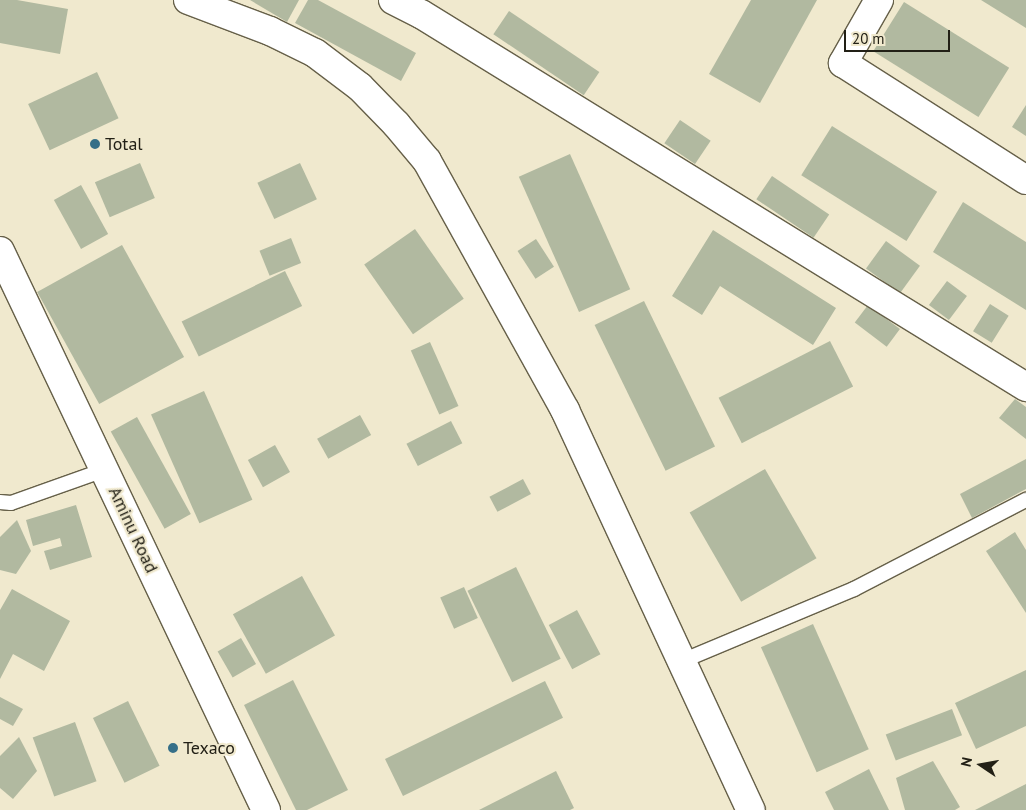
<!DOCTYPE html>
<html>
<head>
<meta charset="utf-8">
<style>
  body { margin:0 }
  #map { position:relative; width:1026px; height:810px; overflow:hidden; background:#f0e9ce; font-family:"PT Sans",sans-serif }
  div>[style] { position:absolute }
  .building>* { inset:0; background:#b1b9a0; transform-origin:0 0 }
  .roads { filter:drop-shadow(1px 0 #666049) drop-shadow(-1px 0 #666049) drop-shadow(0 1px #666049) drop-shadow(0 -1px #666049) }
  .service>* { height:14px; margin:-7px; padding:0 7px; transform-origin:7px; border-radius:7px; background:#fff }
  .minor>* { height:28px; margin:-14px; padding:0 14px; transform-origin:14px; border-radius:14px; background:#fff }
  .tertiary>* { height:28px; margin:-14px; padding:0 14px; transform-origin:14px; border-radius:14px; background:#fff }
  .dots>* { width:14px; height:14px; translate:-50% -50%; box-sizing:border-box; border:2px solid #f0e9ce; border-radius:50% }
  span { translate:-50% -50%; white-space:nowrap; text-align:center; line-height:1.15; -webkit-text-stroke:4.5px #f0e9ce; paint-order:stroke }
  .poi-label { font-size:18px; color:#222016 }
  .left { translate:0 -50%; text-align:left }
  .street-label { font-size:18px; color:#222016 }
  .north { position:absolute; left:956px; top:740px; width:50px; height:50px; -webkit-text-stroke:4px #f0e9ce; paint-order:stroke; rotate:282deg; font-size:14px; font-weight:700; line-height:20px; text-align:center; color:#222016 }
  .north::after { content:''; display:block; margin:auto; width:18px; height:22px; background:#222016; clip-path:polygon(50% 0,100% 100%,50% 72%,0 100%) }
  .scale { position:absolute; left:844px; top:30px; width:106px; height:22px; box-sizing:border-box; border:2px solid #222016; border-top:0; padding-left:6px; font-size:15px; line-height:18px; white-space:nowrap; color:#222016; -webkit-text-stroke:4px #f0e9ce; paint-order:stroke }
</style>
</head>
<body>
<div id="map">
  <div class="building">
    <div style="clip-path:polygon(0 0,17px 0,68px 9px,60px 54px,0 43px)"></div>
    <div style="clip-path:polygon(250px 0,299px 0,287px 22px)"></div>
    <div style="clip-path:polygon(308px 0,318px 0,416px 53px,401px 81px,295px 23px)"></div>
    <div style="clip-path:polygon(751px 0,817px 0,760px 103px,709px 74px)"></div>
    <div style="clip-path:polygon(981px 0,1026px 0,1026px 28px)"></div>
    <div style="left:904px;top:2px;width:124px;height:58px;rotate:32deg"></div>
    <div style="left:509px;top:11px;width:109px;height:28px;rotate:34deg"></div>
    <div style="left:97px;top:72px;width:51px;height:76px;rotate:65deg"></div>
    <div style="clip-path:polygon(1026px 105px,1026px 136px,1012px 127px)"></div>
    <div style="left:680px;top:120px;width:37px;height:28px;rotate:34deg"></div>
    <div style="left:832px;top:126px;width:124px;height:58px;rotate:32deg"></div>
    <div style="left:570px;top:154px;width:148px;height:56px;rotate:66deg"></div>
    <div style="left:140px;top:163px;width:38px;height:49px;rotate:67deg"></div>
    <div style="left:300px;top:163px;width:40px;height:47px;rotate:65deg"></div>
    <div style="left:772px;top:176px;width:69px;height:28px;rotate:34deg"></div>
    <div style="left:81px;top:185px;width:56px;height:31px;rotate:61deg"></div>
    <div style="clip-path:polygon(963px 202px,1026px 242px,1026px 310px,933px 252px)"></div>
    <div style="left:415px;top:229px;width:85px;height:62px;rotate:55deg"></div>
    <div style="clip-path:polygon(713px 230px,836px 308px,813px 345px,720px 286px,702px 315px,672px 296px)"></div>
    <div style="left:291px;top:238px;width:27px;height:34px;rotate:68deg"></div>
    <div style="left:536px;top:239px;width:33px;height:22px;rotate:57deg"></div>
    <div style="left:886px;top:241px;width:42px;height:34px;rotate:36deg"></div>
    <div style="left:122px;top:245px;width:128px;height:97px;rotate:61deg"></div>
    <div style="left:285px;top:271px;width:39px;height:115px;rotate:64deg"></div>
    <div style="left:947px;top:281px;width:25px;height:30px;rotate:37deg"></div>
    <div style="left:644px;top:301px;width:162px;height:55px;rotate:64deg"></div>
    <div style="left:990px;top:304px;width:22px;height:32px;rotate:32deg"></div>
    <div style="left:868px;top:305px;width:40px;height:22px;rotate:37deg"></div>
    <div style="left:830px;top:341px;width:51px;height:125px;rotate:63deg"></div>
    <div style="left:430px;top:342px;width:70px;height:21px;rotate:66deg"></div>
    <div style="left:204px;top:391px;width:119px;height:58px;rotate:66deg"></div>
    <div style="clip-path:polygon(1015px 399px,1026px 407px,1026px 439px,999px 418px)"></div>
    <div style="left:360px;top:415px;width:23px;height:49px;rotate:61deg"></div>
    <div style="left:137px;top:417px;width:111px;height:30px;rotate:61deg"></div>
    <div style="left:451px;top:421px;width:25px;height:50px;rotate:63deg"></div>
    <div style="left:275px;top:445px;width:31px;height:31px;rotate:61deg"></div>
    <div style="clip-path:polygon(1026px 459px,1026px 489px,972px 518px,960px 494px)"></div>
    <div style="left:765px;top:469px;width:103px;height:87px;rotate:60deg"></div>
    <div style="left:523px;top:479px;width:17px;height:38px;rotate:62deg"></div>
    <div style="clip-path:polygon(76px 505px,92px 557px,50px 570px,44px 551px,62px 546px,60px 538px,33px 546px,26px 520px)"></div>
    <div style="clip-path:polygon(17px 520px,31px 551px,16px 574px,0 570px,0 537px)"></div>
    <div style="clip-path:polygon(1015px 532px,1026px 550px,1026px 613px,986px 551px)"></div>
    <div style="left:516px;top:567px;width:102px;height:54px;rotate:64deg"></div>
    <div style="left:302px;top:576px;width:68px;height:79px;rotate:61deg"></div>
    <div style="left:464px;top:587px;width:34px;height:26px;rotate:66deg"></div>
    <div style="clip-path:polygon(12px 589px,70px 621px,44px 671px,13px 654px,0 679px,0 610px)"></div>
    <div style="left:577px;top:610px;width:50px;height:32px;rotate:62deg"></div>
    <div style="left:813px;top:624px;width:137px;height:57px;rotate:66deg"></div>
    <div style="left:241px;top:638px;width:30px;height:27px;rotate:60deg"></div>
    <div style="clip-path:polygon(1026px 670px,1026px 726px,976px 749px,955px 703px)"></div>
    <div style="clip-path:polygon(293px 680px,348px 790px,307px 810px,296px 810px,244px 705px)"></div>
    <div style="left:545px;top:681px;width:41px;height:178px;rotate:64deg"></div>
    <div style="clip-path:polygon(0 697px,23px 709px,13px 726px,0 719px)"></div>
    <div style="left:128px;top:701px;width:72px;height:39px;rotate:64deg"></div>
    <div style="left:952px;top:709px;width:28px;height:71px;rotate:69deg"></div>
    <div style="left:75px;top:722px;width:63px;height:45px;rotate:70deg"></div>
    <div style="clip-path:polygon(19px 737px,37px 771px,13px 799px,0 788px,0 756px)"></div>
    <div style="clip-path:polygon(933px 761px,960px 807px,955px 810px,905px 810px,896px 778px)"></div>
    <div style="clip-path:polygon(869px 769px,889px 810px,834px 810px,825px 792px)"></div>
    <div style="clip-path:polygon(556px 771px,574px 808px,570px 810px,479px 810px)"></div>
    <div style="clip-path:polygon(1026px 784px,1026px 810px,975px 810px)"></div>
  </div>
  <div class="roads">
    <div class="service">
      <div style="left:0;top:502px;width:11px;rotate:5deg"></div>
      <div style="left:11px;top:503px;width:99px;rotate:-19.5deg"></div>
      <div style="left:682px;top:661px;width:186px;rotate:-22.7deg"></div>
      <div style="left:854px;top:589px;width:194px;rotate:-27.4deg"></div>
    </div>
    <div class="minor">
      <div style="left:188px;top:0;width:88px;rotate:20.7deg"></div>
      <div style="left:270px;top:31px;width:50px;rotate:26.1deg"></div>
      <div style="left:315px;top:53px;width:56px;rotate:37.1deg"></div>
      <div style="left:360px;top:87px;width:52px;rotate:45.8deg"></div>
      <div style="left:396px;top:124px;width:48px;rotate:50deg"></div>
      <div style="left:427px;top:161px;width:285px;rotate:61deg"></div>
      <div style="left:565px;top:410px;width:441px;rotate:65.1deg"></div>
      <div style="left:393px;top:0;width:31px;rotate:27deg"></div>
      <div style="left:421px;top:14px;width:711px;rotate:31.66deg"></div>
      <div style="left:879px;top:0;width:73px;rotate:119.7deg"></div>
      <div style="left:843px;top:63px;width:217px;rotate:32.6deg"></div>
    </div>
    <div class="tertiary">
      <div style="left:0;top:251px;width:619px;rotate:64.55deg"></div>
    </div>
  </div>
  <div class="dots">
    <div style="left:95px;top:144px;background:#356f88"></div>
    <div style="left:173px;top:748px;background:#356f88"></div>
  </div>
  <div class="poi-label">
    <span class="left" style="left:105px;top:144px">Total</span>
    <span class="left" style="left:183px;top:748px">Texaco</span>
  </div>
  <div class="street-label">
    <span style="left:133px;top:530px;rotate:65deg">Aminu Road</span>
  </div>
  <div class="north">N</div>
  <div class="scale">20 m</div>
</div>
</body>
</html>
